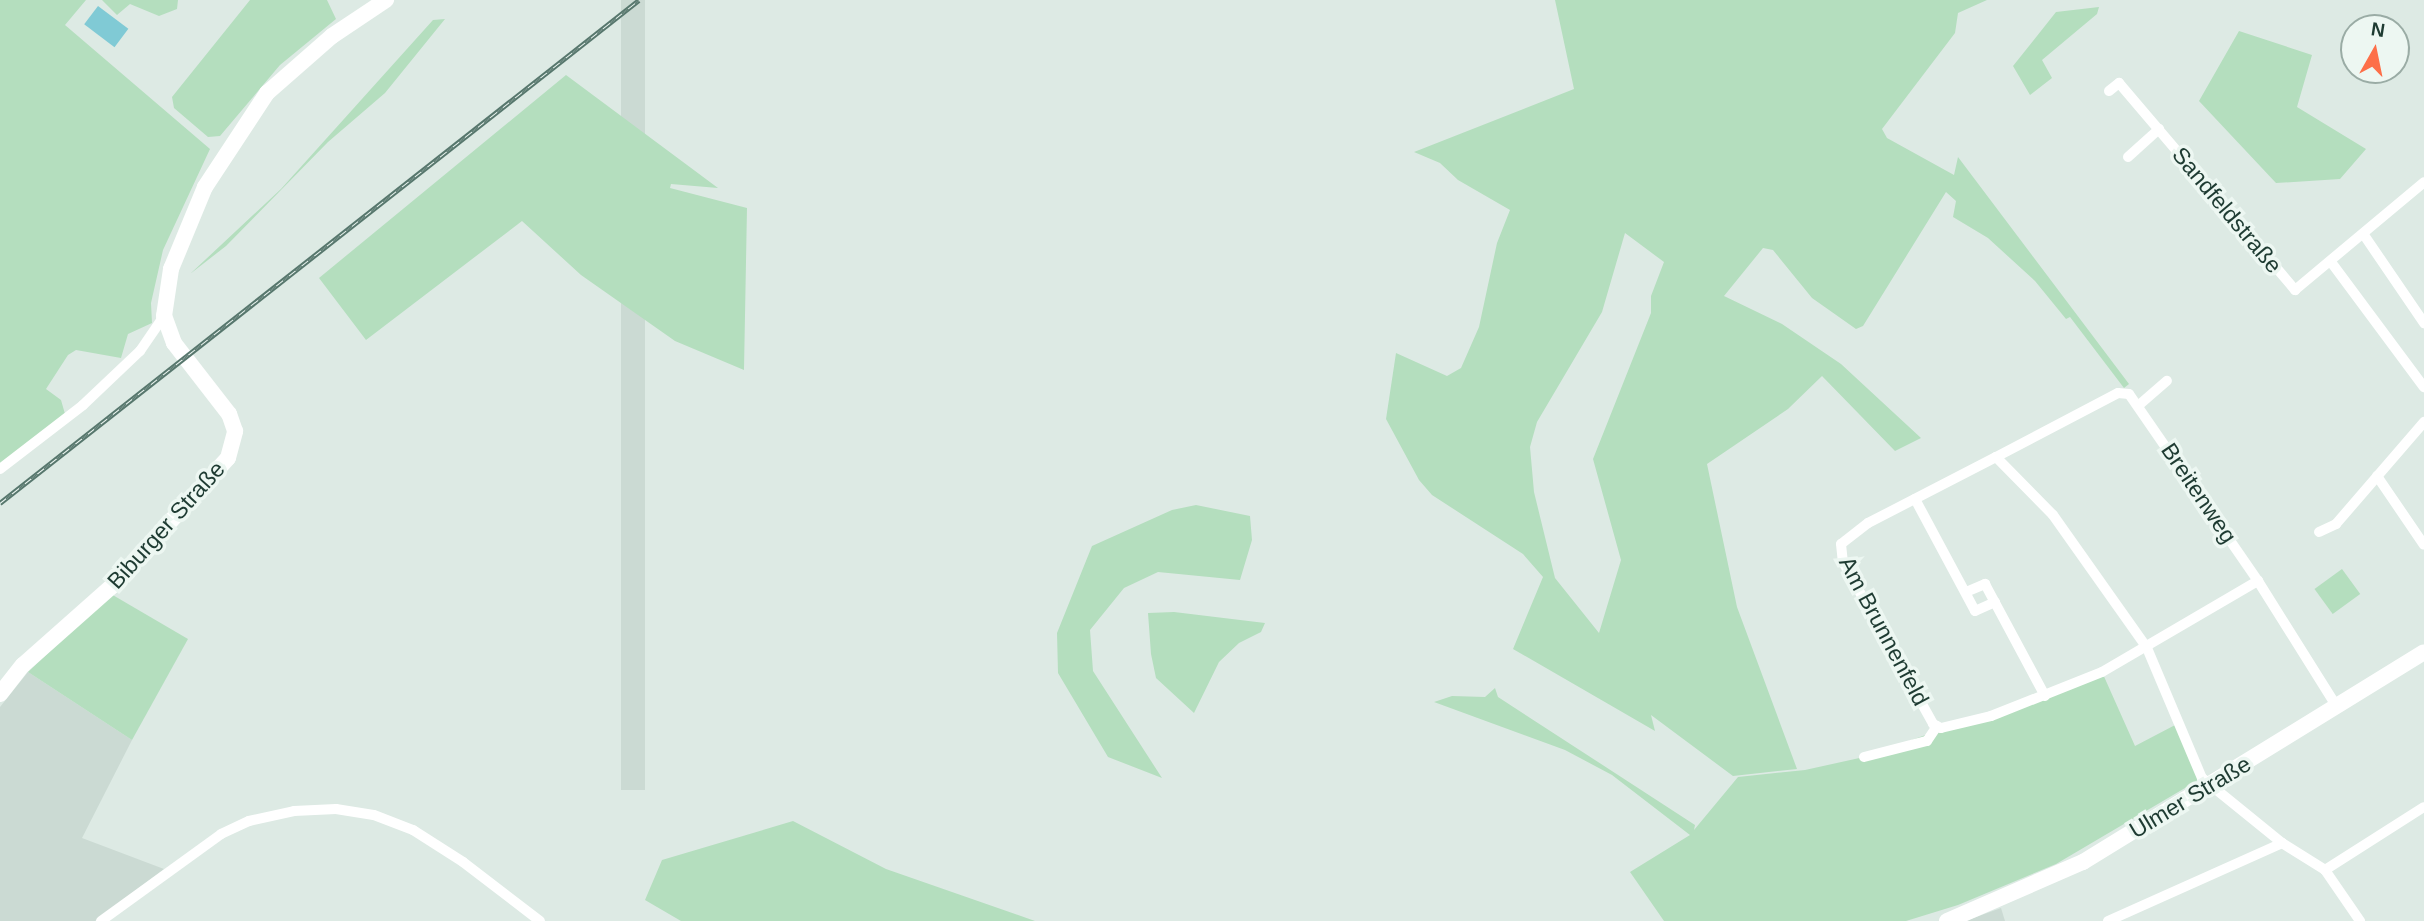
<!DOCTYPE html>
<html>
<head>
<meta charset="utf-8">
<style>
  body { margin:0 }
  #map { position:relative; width:2424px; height:921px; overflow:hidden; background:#ddeae4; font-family:Arial,sans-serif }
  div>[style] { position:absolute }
  .built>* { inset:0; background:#cbdad3; transform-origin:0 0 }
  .green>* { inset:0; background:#b4debe; transform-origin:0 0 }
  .water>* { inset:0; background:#80cad5; transform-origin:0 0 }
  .street>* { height:10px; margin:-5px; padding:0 5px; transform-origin:5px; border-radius:5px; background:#fff }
  .secondary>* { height:16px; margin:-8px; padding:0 8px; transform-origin:8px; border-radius:8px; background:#fff }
  .rail>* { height:5px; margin-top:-2.5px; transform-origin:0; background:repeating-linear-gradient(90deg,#edf7f2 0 8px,#57776d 0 16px); box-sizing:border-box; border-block:2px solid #57776d }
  span { translate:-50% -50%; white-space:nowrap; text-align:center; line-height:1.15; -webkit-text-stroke:7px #edf7f2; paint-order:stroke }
  .street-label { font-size:23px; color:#1e3b32 }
  .north { position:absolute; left:2340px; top:14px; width:70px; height:70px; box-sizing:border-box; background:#edf7f2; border:2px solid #9aaca5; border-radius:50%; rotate:9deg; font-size:19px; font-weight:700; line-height:28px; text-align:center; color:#1e3b32 }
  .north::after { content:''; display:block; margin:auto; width:24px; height:32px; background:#fd6f49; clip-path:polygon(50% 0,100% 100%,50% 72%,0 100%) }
</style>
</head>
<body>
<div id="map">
  <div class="built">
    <div style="left:621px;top:0;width:24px;height:790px"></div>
    <div style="clip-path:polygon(28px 672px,132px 740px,82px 838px,164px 869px,95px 921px,0 921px,0 707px)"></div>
    <div style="clip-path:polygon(2001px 908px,2005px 921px,1965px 921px)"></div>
  </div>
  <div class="green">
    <div style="clip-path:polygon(0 0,86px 0,65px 25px,210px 149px,163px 250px,151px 303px,152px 323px,128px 334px,121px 358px,76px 350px,68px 355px,46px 389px,61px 400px,65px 414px,0 465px)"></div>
    <div style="clip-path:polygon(102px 0,178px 0,177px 9px,159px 16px,130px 4px,117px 15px)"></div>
    <div style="clip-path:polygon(250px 0,327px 0,336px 19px,280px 65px,220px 136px,208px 137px,174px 108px,172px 97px)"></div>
    <div style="clip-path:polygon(evenodd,1555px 0,1987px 0,1958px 13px,1955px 33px,1882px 129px,1887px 138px,1954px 175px,1958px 157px,2129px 384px,2124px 388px,2070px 317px,2066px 319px,2035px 281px,1988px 238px,1953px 217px,1956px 201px,1946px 192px,1863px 326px,1856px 329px,1812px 298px,1773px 250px,1763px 248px,1724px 296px,1782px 324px,1841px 364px,1921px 438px,1895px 451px,1822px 376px,1788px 409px,1707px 464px,1737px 607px,1797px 769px,1733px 776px,1651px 715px,1655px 731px,1513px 649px,1543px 577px,1523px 554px,1432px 495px,1419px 480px,1386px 419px,1396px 353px,1447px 376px,1461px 368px,1479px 327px,1497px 243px,1510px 210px,1458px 180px,1440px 163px,1414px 152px,1574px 89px,1555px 0,1625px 233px,1664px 262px,1651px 296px,1651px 313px,1593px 459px,1621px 560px,1599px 633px,1555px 578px,1534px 492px,1530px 447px,1537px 422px,1602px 312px,1625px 233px)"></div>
    <div style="clip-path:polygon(2099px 7px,2097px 14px,2042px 60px,2052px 78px,2030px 95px,2013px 66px,2056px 12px)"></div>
    <div style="clip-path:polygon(445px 19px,385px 93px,328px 142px,226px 246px,190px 274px,281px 189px,433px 20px)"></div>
    <div style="clip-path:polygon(2239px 31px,2312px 55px,2297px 107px,2366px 149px,2340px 179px,2276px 183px,2199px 101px)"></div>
    <div style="clip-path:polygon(566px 75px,718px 188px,671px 184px,670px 188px,747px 208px,744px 370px,675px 341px,581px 275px,522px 221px,366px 340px,319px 278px)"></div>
    <div style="clip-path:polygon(1196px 505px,1250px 516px,1252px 540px,1240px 580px,1158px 572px,1124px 588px,1090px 630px,1093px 671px,1162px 778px,1108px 757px,1058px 673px,1057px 633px,1092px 546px,1172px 510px)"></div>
    <div style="left:2342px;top:569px;width:31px;height:34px;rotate:54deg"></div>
    <div style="clip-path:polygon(111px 594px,188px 639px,132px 740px,28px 672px)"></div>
    <div style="clip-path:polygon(1174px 612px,1265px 623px,1261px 632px,1239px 643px,1219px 662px,1194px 713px,1156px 678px,1151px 654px,1148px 613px)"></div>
    <div style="clip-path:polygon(2102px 672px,2135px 746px,2177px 724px,2202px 778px,2056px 864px,1958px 905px,1906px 921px,1664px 921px,1630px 872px,1690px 835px,1612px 775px,1565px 750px,1434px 702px,1452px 696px,1485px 697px,1495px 688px,1498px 697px,1695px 825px,1694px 830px,1738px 777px,1805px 770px,1864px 757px)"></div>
    <div style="clip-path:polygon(793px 821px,886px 869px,1035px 921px,681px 921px,645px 900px,662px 860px)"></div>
  </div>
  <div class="water">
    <div style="left:98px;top:6px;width:38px;height:23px;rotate:37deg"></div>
  </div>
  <div class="street">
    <div style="left:2109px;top:91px;width:13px;rotate:-39deg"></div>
    <div style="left:2119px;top:83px;width:272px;rotate:49.6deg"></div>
    <div style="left:2295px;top:290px;width:168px;rotate:-39.9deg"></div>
    <div style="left:2128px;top:157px;width:42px;rotate:-42.1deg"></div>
    <div style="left:2364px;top:235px;width:107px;rotate:55.7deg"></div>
    <div style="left:2331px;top:262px;width:156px;rotate:53.4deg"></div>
    <div style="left:2139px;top:405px;width:37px;rotate:-41deg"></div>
    <div style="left:1996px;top:457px;width:144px;rotate:152.7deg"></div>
    <div style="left:1868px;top:523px;width:34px;rotate:142deg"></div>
    <div style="left:1841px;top:544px;width:18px;rotate:84deg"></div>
    <div style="left:1843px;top:562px;width:185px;rotate:60.9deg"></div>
    <div style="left:1933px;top:724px;width:9px;rotate:27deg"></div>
    <div style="left:1941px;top:728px;width:51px;rotate:-13.5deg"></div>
    <div style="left:1991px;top:716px;width:119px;rotate:-21.6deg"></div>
    <div style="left:2102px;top:672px;width:181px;rotate:-30.3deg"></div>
    <div style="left:0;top:469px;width:105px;rotate:-37.6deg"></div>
    <div style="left:83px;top:405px;width:79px;rotate:-43.5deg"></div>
    <div style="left:140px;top:351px;width:42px;rotate:-55.6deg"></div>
    <div style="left:2377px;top:476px;width:83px;rotate:55.7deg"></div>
    <div style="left:1915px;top:499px;width:127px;rotate:61.8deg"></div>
    <div style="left:1975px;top:611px;width:22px;rotate:-24deg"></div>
    <div style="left:2319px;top:532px;width:19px;rotate:-25deg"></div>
    <div style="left:2336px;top:524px;width:135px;rotate:-49.2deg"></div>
    <div style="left:1966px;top:592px;width:21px;rotate:-23deg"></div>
    <div style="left:1985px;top:584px;width:127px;rotate:61.8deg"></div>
    <div style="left:2337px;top:707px;width:149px;rotate:-122.1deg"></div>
    <div style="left:2258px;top:581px;width:227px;rotate:-124.6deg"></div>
    <div style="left:2129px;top:394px;width:11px;rotate:-175deg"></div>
    <div style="left:2118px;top:393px;width:138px;rotate:152.3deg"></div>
    <div style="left:1996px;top:457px;width:81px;rotate:45.5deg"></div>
    <div style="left:2053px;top:515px;width:163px;rotate:54.7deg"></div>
    <div style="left:2147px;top:648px;width:141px;rotate:67.1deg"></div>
    <div style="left:2202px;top:778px;width:103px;rotate:39.1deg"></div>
    <div style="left:2282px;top:843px;width:51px;rotate:32.1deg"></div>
    <div style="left:2325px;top:870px;width:62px;rotate:55.5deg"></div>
    <div style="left:1864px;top:757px;width:65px;rotate:-14.3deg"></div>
    <div style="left:1927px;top:741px;width:18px;rotate:-56deg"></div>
    <div style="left:2325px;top:870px;width:117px;rotate:-32.5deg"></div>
    <div style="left:101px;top:921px;width:148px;rotate:-35.9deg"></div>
    <div style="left:221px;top:834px;width:31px;rotate:-25deg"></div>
    <div style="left:249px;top:821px;width:46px;rotate:-12.5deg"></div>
    <div style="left:294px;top:811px;width:42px;rotate:-2.7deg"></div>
    <div style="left:336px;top:809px;width:38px;rotate:9deg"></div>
    <div style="left:374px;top:815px;width:42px;rotate:21deg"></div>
    <div style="left:413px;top:830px;width:59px;rotate:32.6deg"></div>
    <div style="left:463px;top:862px;width:97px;rotate:37.5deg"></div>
    <div style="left:2108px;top:921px;width:191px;rotate:-24.1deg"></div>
  </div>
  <div class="secondary">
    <div style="left:0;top:694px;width:37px;rotate:-52deg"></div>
    <div style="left:23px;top:665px;width:118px;rotate:-41.6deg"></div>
    <div style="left:111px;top:587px;width:174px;rotate:-47.8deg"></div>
    <div style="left:228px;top:458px;width:28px;rotate:-75deg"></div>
    <div style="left:235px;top:431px;width:18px;rotate:-109deg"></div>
    <div style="left:229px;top:414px;width:90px;rotate:-127.8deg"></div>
    <div style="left:174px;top:343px;width:29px;rotate:-110deg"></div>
    <div style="left:164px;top:316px;width:48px;rotate:-81.5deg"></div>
    <div style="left:171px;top:269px;width:89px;rotate:-67.5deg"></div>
    <div style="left:205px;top:187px;width:113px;rotate:-56.6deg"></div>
    <div style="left:267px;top:93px;width:86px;rotate:-41.2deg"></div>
    <div style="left:332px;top:36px;width:65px;rotate:-33.7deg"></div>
    <div style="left:1947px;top:921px;width:148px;rotate:-23.5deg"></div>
    <div style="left:2083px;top:862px;width:400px;rotate:-31.6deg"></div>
  </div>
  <div class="rail">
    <div style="left:0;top:503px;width:813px;rotate:-38.21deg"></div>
  </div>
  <div class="street-label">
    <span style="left:2227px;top:210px;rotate:50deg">Sandfeldstraße</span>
    <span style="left:2199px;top:493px;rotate:56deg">Breitenweg</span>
    <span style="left:166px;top:525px;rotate:-48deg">Biburger Straße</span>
    <span style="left:1884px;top:631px;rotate:62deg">Am Brunnenfeld</span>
    <span style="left:2190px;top:797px;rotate:-31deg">Ulmer Straße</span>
  </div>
  <div class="north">N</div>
</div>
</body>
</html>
